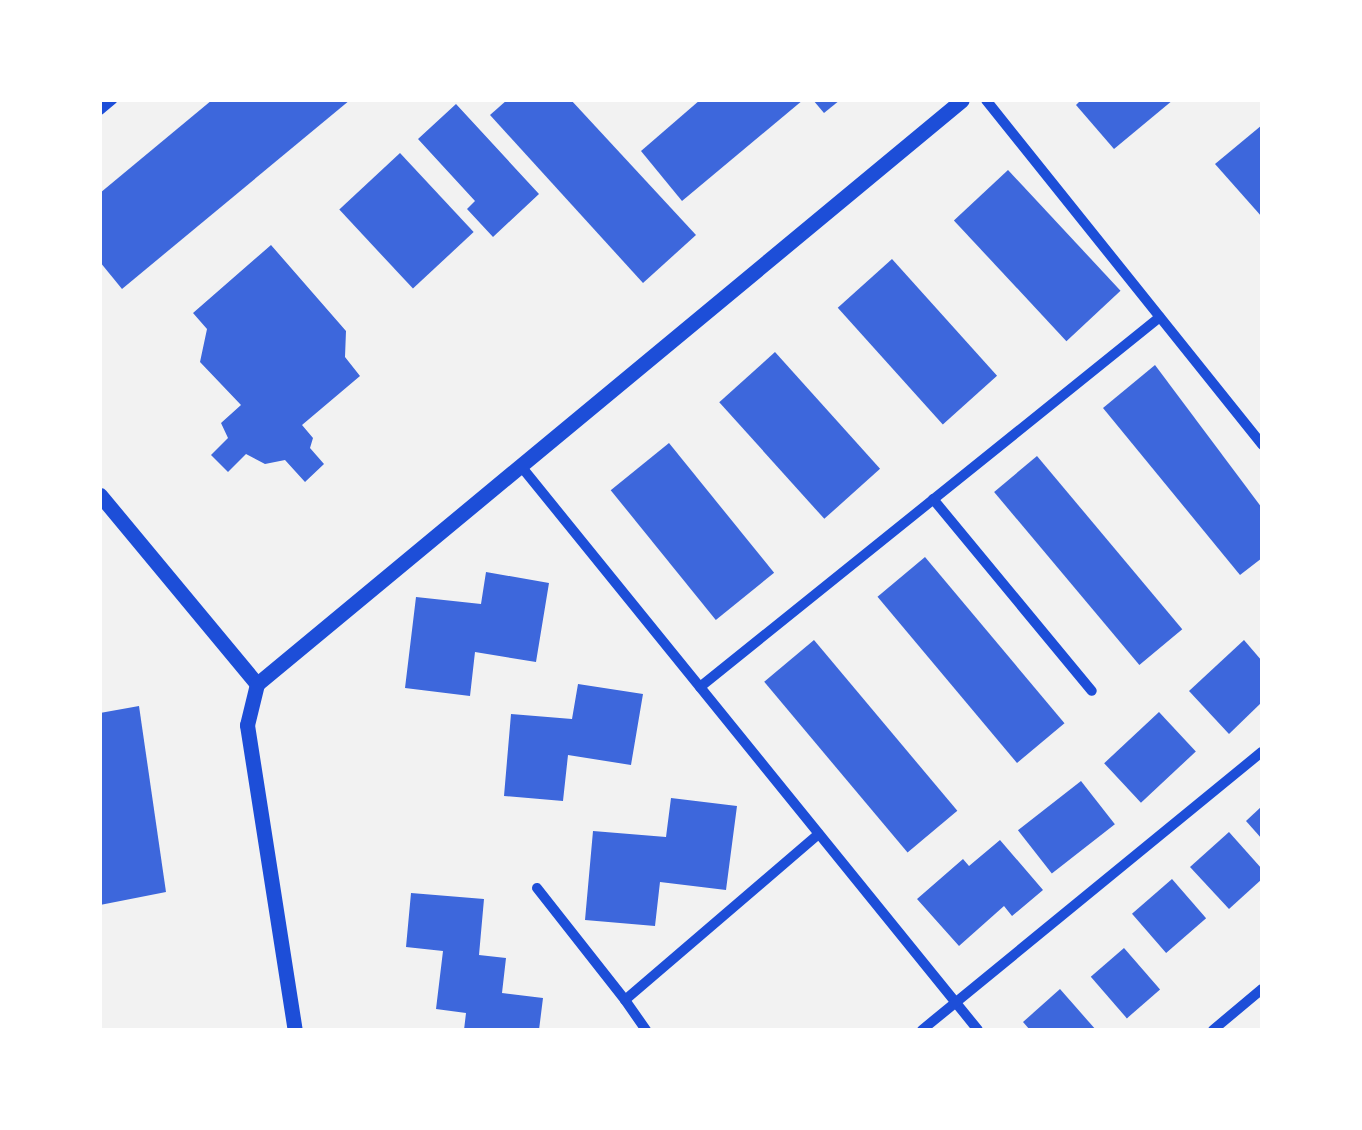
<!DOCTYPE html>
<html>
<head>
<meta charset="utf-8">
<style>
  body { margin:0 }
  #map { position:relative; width:1362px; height:1130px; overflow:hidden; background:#f2f2f2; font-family:Commissioner,sans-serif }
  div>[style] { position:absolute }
  .building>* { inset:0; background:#3d67dc; transform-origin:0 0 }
  .minor>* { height:10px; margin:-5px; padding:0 5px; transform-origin:5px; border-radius:5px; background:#1d4ed8 }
  .tertiary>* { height:15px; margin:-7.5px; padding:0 7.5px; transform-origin:7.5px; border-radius:7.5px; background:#1d4ed8 }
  span { translate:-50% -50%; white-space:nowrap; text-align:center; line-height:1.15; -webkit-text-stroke:8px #fff; paint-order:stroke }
  .frame { position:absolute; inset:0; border:102px solid #fff; pointer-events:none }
</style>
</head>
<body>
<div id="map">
  <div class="building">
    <div style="clip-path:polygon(212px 100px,350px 100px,122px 289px,100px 262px,100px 193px)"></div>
    <div style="clip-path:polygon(507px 100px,571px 100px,696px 235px,643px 283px,490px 115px)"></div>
    <div style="clip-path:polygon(700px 100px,803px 100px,682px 201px,641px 151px)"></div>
    <div style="clip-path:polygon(813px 100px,840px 100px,824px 113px)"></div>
    <div style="clip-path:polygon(1081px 100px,1173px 100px,1114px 149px,1076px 105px)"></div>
    <div style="clip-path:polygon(456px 104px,539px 194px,493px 237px,467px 209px,475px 201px,418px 139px)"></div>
    <div style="clip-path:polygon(1262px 125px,1262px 217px,1215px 164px)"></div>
    <div style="left:400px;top:153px;width:108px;height:83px;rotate:47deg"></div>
    <div style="left:1008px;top:170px;width:165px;height:74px;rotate:47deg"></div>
    <div style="clip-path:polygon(271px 245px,346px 331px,345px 357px,360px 376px,302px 425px,313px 438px,310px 448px,324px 464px,305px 482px,285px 460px,265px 464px,246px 454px,228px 472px,211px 455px,228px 438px,221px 423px,241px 405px,200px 362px,207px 329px,193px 313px)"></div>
    <div style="left:892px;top:259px;width:157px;height:73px;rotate:48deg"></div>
    <div style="left:775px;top:352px;width:157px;height:75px;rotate:48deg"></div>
    <div style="clip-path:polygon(1155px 365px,1262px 508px,1262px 558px,1240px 575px,1103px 408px)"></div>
    <div style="left:669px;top:443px;width:167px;height:75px;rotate:51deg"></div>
    <div style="left:1037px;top:456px;width:226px;height:56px;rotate:50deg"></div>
    <div style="left:925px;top:557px;width:217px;height:62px;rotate:50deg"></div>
    <div style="clip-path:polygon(486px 572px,549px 583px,536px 662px,475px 652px,470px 696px,405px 688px,416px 597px,481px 604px)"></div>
    <div style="left:814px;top:640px;width:223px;height:65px;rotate:50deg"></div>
    <div style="clip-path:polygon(1244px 640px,1262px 661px,1262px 702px,1229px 734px,1189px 691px)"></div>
    <div style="clip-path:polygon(578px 684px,643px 694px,631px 765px,568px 755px,563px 801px,504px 796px,511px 714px,572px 719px)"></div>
    <div style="clip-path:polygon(139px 706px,166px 892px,100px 905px,100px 713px)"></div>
    <div style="left:1159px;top:712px;width:54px;height:75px;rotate:47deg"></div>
    <div style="left:1081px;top:781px;width:55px;height:80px;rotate:52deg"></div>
    <div style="clip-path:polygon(671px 798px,737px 806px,726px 890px,660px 882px,655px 926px,585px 920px,593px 831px,666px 837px)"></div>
    <div style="clip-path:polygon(1262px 806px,1262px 839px,1246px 821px)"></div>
    <div style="clip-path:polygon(1229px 832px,1262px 869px,1262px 879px,1229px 909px,1190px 867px)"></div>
    <div style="clip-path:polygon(1000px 840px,1043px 890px,1012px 916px,1004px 906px,959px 946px,917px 899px,963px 859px,969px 866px)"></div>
    <div style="left:1172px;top:879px;width:52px;height:53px;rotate:49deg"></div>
    <div style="clip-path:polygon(411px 893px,484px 899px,479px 955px,506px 958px,502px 993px,543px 998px,539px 1030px,464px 1030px,466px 1013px,436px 1009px,443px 951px,406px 947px)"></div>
    <div style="left:1124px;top:948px;width:55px;height:44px;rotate:49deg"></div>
    <div style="clip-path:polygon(1060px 989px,1096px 1030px,1030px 1030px,1023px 1022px)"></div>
  </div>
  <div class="minor">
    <div style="left:986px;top:100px;width:442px;rotate:51.3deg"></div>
    <div style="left:100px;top:110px;width:16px;rotate:-40deg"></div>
    <div style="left:520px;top:465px;width:727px;rotate:50.97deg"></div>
    <div style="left:933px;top:499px;width:249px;rotate:50.4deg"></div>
    <div style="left:700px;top:687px;width:590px;rotate:-38.81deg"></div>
    <div style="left:537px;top:888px;width:142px;rotate:51.8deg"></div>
    <div style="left:625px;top:1000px;width:255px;rotate:-40.6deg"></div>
    <div style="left:625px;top:1000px;width:37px;rotate:55deg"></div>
    <div style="left:922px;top:1030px;width:439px;rotate:-39.3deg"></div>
    <div style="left:1213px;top:1030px;width:64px;rotate:-39.9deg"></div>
  </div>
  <div class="tertiary">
    <div style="left:100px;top:495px;width:246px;rotate:50.3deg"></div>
    <div style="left:257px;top:684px;width:915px;rotate:-39.64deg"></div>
    <div style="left:257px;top:684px;width:42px;rotate:103.7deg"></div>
    <div style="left:247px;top:725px;width:309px;rotate:81.1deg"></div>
  </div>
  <div class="frame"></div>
</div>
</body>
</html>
